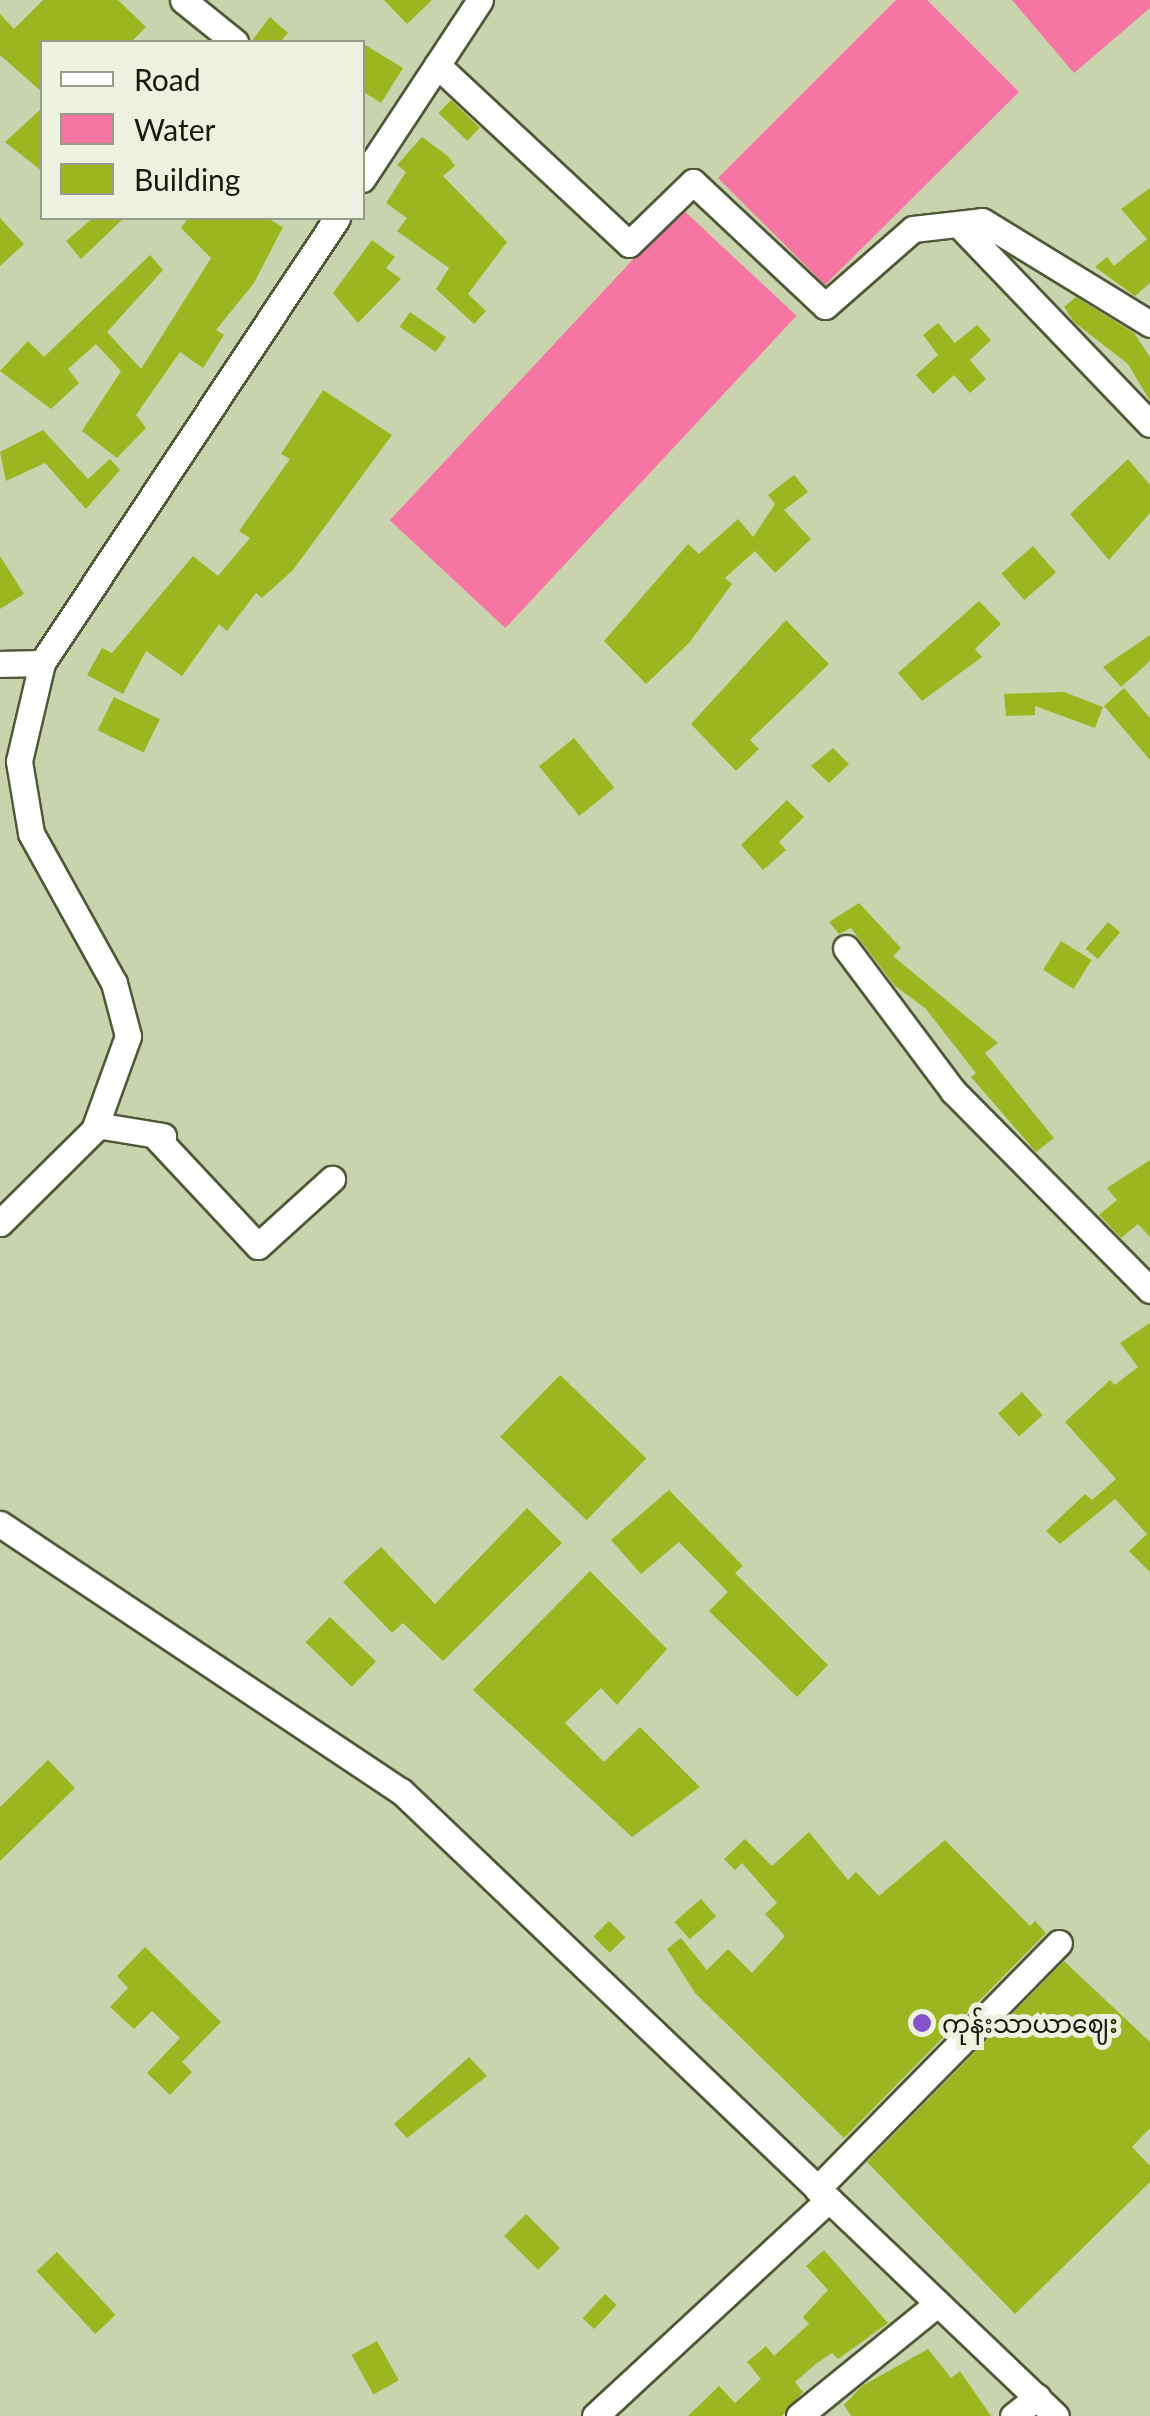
<!DOCTYPE html>
<html>
<head>
<meta charset="utf-8">
<style>
  body { margin:0 }
  #map { position:relative; width:1150px; height:2416px; overflow:hidden; background:#c9d4ae; font-family:Lato,"Noto Sans Myanmar",sans-serif }
  div>[style] { position:absolute }
  .water>* { inset:0; background:#f775a2; transform-origin:0 0 }
  .building>* { inset:0; background:#9bb621; transform-origin:0 0 }
  .roads { filter:drop-shadow(2px 0 #4f5837) drop-shadow(-2px 0 #4f5837) drop-shadow(0 2px #4f5837) drop-shadow(0 -2px #4f5837) }
  .minor>* { height:25px; margin:-12.5px; padding:0 12.5px; transform-origin:12.5px; border-radius:12.5px; background:#fff }
  .dots>* { width:28px; height:28px; translate:-50% -50%; box-sizing:border-box; border:5px solid #ecf2df; border-radius:50% }
  span { translate:-50% -50%; white-space:nowrap; text-align:center; line-height:1.15; -webkit-text-stroke:10px #ecf2df; paint-order:stroke }
  .poi-label { font-size:25px; color:#171b0d }
  .left { translate:0 -50%; text-align:left }
  .legend { position:absolute; left:40px; top:40px; width:325px; height:180px; box-sizing:border-box; background:#ecf2df; border:2px solid #979c8b; margin:0; padding:12px 18px; list-style:none; font-size:30px; color:#171b0d }
  .legend li { display:flex; align-items:center; gap:20px; height:50px }
  .legend b { width:50px; border:2px solid #979c8b }
</style>
</head>
<body>
<div id="map">
  <div class="water">
    <div style="clip-path:polygon(896px 0,927px 0,1019px 92px,825px 285px,718px 178px)"></div>
    <div style="clip-path:polygon(1012px 0,1150px 0,1150px 8px,1074px 73px)"></div>
    <div style="left:681px;top:208px;width:158px;height:427px;rotate:43deg"></div>
  </div>
  <div class="building">
    <div style="clip-path:polygon(43px 0,118px 0,146px 27px,131px 42px,42px 42px,42px 92px,0 55px,0 14px,14px 29px)"></div>
    <div style="clip-path:polygon(384px 0,432px 0,407px 24px)"></div>
    <div style="clip-path:polygon(270px 17px,288px 33px,280px 42px,251px 42px)"></div>
    <div style="clip-path:polygon(362px 43px,403px 68px,381px 103px,362px 91px)"></div>
    <div style="left:451px;top:100px;width:40px;height:18px;rotate:44deg"></div>
    <div style="clip-path:polygon(42px 108px,42px 171px,5px 142px)"></div>
    <div style="clip-path:polygon(422px 137px,449px 157px,455px 166px,443px 176px,507px 242px,468px 294px,486px 311px,474px 324px,436px 289px,449px 268px,397px 231px,407px 218px,386px 203px,406px 172px,397px 165px)"></div>
    <div style="clip-path:polygon(1150px 188px,1150px 283px,1135px 296px,1095px 267px,1107px 257px,1114px 266px,1147px 239px,1121px 209px)"></div>
    <div style="clip-path:polygon(0 218px,24px 244px,0 266px)"></div>
    <div style="clip-path:polygon(93px 218px,124px 218px,81px 259px,66px 241px)"></div>
    <div style="clip-path:polygon(188px 218px,267px 218px,283px 227px,254px 283px,216px 330px,224px 335px,203px 368px,180px 352px,136px 415px,146px 428px,117px 458px,82px 431px,121px 371px,96px 344px,68px 369px,79px 383px,51px 409px,0 371px,28px 341px,44px 357px,150px 255px,163px 270px,107px 332px,141px 369px,211px 258px,181px 228px)"></div>
    <div style="clip-path:polygon(372px 240px,395px 257px,386px 268px,401px 279px,358px 323px,333px 293px)"></div>
    <div style="clip-path:polygon(1076px 297px,1134px 333px,1150px 357px,1150px 401px,1128px 364px,1074px 322px,1064px 307px)"></div>
    <div style="left:410px;top:312px;width:44px;height:18px;rotate:35deg"></div>
    <div style="clip-path:polygon(938px 323px,955px 343px,977px 325px,991px 340px,970px 360px,986px 379px,970px 393px,954px 375px,933px 394px,916px 375px,938px 355px,923px 335px)"></div>
    <div style="clip-path:polygon(323px 390px,392px 435px,293px 570px,262px 598px,256px 593px,227px 631px,219px 624px,182px 676px,146px 651px,123px 694px,87px 675px,102px 648px,112px 653px,193px 556px,218px 576px,250px 538px,239px 531px,290px 459px,281px 454px)"></div>
    <div style="clip-path:polygon(43px 430px,88px 479px,110px 459px,120px 470px,86px 509px,45px 463px,6px 481px,0 452px)"></div>
    <div style="clip-path:polygon(1128px 459px,1150px 485px,1150px 513px,1109px 560px,1070px 514px)"></div>
    <div style="clip-path:polygon(794px 475px,808px 492px,784px 510px,811px 539px,775px 573px,755px 551px,725px 578px,732px 584px,689px 643px,646px 684px,604px 641px,688px 544px,699px 554px,738px 519px,753px 537px,775px 504px,768px 495px)"></div>
    <div style="left:1033px;top:546px;width:35px;height:42px;rotate:49deg"></div>
    <div style="clip-path:polygon(0 556px,24px 594px,0 609px)"></div>
    <div style="clip-path:polygon(979px 601px,1001px 624px,975px 649px,982px 657px,922px 701px,898px 673px)"></div>
    <div style="clip-path:polygon(786px 620px,829px 664px,750px 740px,759px 749px,736px 771px,691px 724px)"></div>
    <div style="clip-path:polygon(1150px 635px,1150px 661px,1121px 687px,1103px 667px)"></div>
    <div style="clip-path:polygon(1124px 688px,1150px 718px,1150px 760px,1104px 706px)"></div>
    <div style="clip-path:polygon(1064px 692px,1103px 707px,1095px 728px,1035px 706px,1035px 715px,1006px 716px,1004px 694px)"></div>
    <div style="left:114px;top:697px;width:51px;height:37px;rotate:26deg"></div>
    <div style="left:574px;top:738px;width:64px;height:45px;rotate:51deg"></div>
    <div style="clip-path:polygon(833px 748px,849px 764px,829px 783px,811px 766px)"></div>
    <div style="clip-path:polygon(787px 800px,804px 817px,779px 842px,786px 850px,763px 870px,741px 845px)"></div>
    <div style="clip-path:polygon(859px 903px,901px 948px,893px 956px,998px 1043px,985px 1053px,1054px 1138px,1036px 1152px,971px 1077px,976px 1073px,925px 1008px,895px 986px,851px 928px,839px 934px,829px 922px)"></div>
    <div style="left:1108px;top:922px;width:16px;height:35px;rotate:40deg"></div>
    <div style="left:1061px;top:941px;width:36px;height:34px;rotate:32deg"></div>
    <div style="clip-path:polygon(1150px 1160px,1150px 1237px,1138px 1224px,1121px 1238px,1099px 1215px,1117px 1200px,1107px 1188px)"></div>
    <div style="clip-path:polygon(1150px 1323px,1150px 1572px,1129px 1551px,1147px 1534px,1115px 1499px,1060px 1544px,1046px 1531px,1085px 1494px,1092px 1500px,1116px 1479px,1065px 1422px,1110px 1380px,1115px 1385px,1138px 1367px,1120px 1343px)"></div>
    <div style="left:560px;top:1375px;width:120px;height:86px;rotate:44deg"></div>
    <div style="left:1022px;top:1392px;width:31px;height:32px;rotate:48deg"></div>
    <div style="clip-path:polygon(669px 1490px,743px 1566px,735px 1573px,828px 1665px,797px 1697px,709px 1611px,728px 1592px,679px 1542px,641px 1574px,611px 1540px)"></div>
    <div style="clip-path:polygon(527px 1508px,562px 1543px,443px 1661px,403px 1623px,392px 1633px,343px 1582px,381px 1547px,435px 1604px)"></div>
    <div style="clip-path:polygon(590px 1571px,667px 1649px,617px 1705px,601px 1688px,565px 1723px,604px 1762px,640px 1727px,700px 1787px,632px 1837px,473px 1690px)"></div>
    <div style="left:330px;top:1617px;width:64px;height:35px;rotate:44deg"></div>
    <div style="clip-path:polygon(48px 1760px,75px 1788px,0 1861px,0 1807px)"></div>
    <div style="clip-path:polygon(809px 1832px,848px 1880px,856px 1872px,879px 1896px,945px 1840px,1030px 1926px,1035px 1921px,1046px 1933px,844px 2138px,695px 1993px,667px 1949px,681px 1938px,707px 1970px,728px 1949px,752px 1973px,785px 1936px,765px 1914px,777px 1903px,742px 1863px,735px 1870px,724px 1859px,745px 1839px,772px 1866px)"></div>
    <div style="left:701px;top:1899px;width:23px;height:35px;rotate:49deg"></div>
    <div style="left:609px;top:1921px;width:23px;height:22px;rotate:45deg"></div>
    <div style="clip-path:polygon(145px 1947px,221px 2022px,182px 2062px,192px 2072px,170px 2095px,147px 2073px,180px 2038px,152px 2011px,134px 2029px,110px 2007px,128px 1988px,117px 1976px)"></div>
    <div style="clip-path:polygon(1064px 1961px,1150px 2042px,1150px 2128px,1132px 2147px,1150px 2166px,1150px 2182px,1015px 2314px,867px 2162px)"></div>
    <div style="clip-path:polygon(469px 2057px,487px 2076px,407px 2138px,394px 2124px)"></div>
    <div style="left:526px;top:2214px;width:48px;height:31px;rotate:45deg"></div>
    <div style="clip-path:polygon(824px 2250px,888px 2323px,838px 2359px,832px 2353px,817px 2363px,795px 2382px,803px 2392px,782px 2416px,688px 2416px,719px 2386px,735px 2403px,761px 2379px,747px 2362px,766px 2346px,774px 2356px,809px 2324px,803px 2317px,828px 2290px,806px 2266px)"></div>
    <div style="left:57px;top:2252px;width:86px;height:28px;rotate:47deg"></div>
    <div style="left:605px;top:2294px;width:16px;height:33px;rotate:43deg"></div>
    <div style="left:377px;top:2341px;width:45px;height:29px;rotate:61deg"></div>
    <div style="clip-path:polygon(928px 2349px,951px 2378px,960px 2371px,991px 2416px,851px 2416px,844px 2405px,862px 2386px)"></div>
  </div>
  <div class="roads">
    <div class="minor">
      <div style="left:183px;top:0;width:67px;rotate:38.9deg"></div>
      <div style="left:437px;top:65px;width:262px;rotate:43deg"></div>
      <div style="left:629px;top:244px;width:89px;rotate:-44.1deg"></div>
      <div style="left:693px;top:182px;width:181px;rotate:43.2deg"></div>
      <div style="left:825px;top:306px;width:117px;rotate:-41.2deg"></div>
      <div style="left:913px;top:229px;width:69px;rotate:-6.6deg"></div>
      <div style="left:982px;top:221px;width:197px;rotate:31.5deg"></div>
      <div style="left:362px;top:179px;width:214px;rotate:-56.6deg"></div>
      <div style="left:960px;top:226px;width:274px;rotate:46.2deg"></div>
      <div style="left:0;top:664px;width:42px;rotate:-1.4deg"></div>
      <div style="left:846px;top:948px;width:179px;rotate:53.2deg"></div>
      <div style="left:953px;top:1091px;width:280px;rotate:45.3deg"></div>
      <div style="left:96px;top:1125px;width:68px;rotate:9.3deg"></div>
      <div style="left:154px;top:1135px;width:152px;rotate:46.9deg"></div>
      <div style="left:258px;top:1246px;width:100px;rotate:-42.2deg"></div>
      <div style="left:0;top:1223px;width:132px;rotate:-44.7deg"></div>
      <div style="left:94px;top:1130px;width:100px;rotate:-70.1deg"></div>
      <div style="left:128px;top:1036px;width:55px;rotate:-104.8deg"></div>
      <div style="left:114px;top:983px;width:171px;rotate:-119deg"></div>
      <div style="left:31px;top:833px;width:73px;rotate:-99.5deg"></div>
      <div style="left:19px;top:761px;width:101px;rotate:-76.8deg"></div>
      <div style="left:42px;top:663px;width:534px;rotate:-56.46deg"></div>
      <div style="left:0;top:1524px;width:482px;rotate:33.7deg"></div>
      <div style="left:401px;top:1791px;width:905px;rotate:43.66deg"></div>
      <div style="left:817px;top:2189px;width:345px;rotate:-45.5deg"></div>
      <div style="left:595px;top:2416px;width:318px;rotate:-42.8deg"></div>
      <div style="left:799px;top:2416px;width:178px;rotate:-39.1deg"></div>
      <div style="left:1013px;top:2416px;width:31px;rotate:-38deg"></div>
    </div>
  </div>
  <div class="dots">
    <div style="left:922px;top:2023px;background:#8552ca"></div>
  </div>
  <div class="poi-label">
    <span class="left" style="left:942px;top:2023px">ကုန်းသာယာဈေး</span>
  </div>
  <ul class="legend">
  <li><b style="height:12px;background:#fff"></b>Road</li>
  <li><b style="height:28px;background:#f775a2"></b>Water</li>
  <li><b style="height:28px;background:#9bb621"></b>Building</li>
  </ul>
</div>
</body>
</html>
